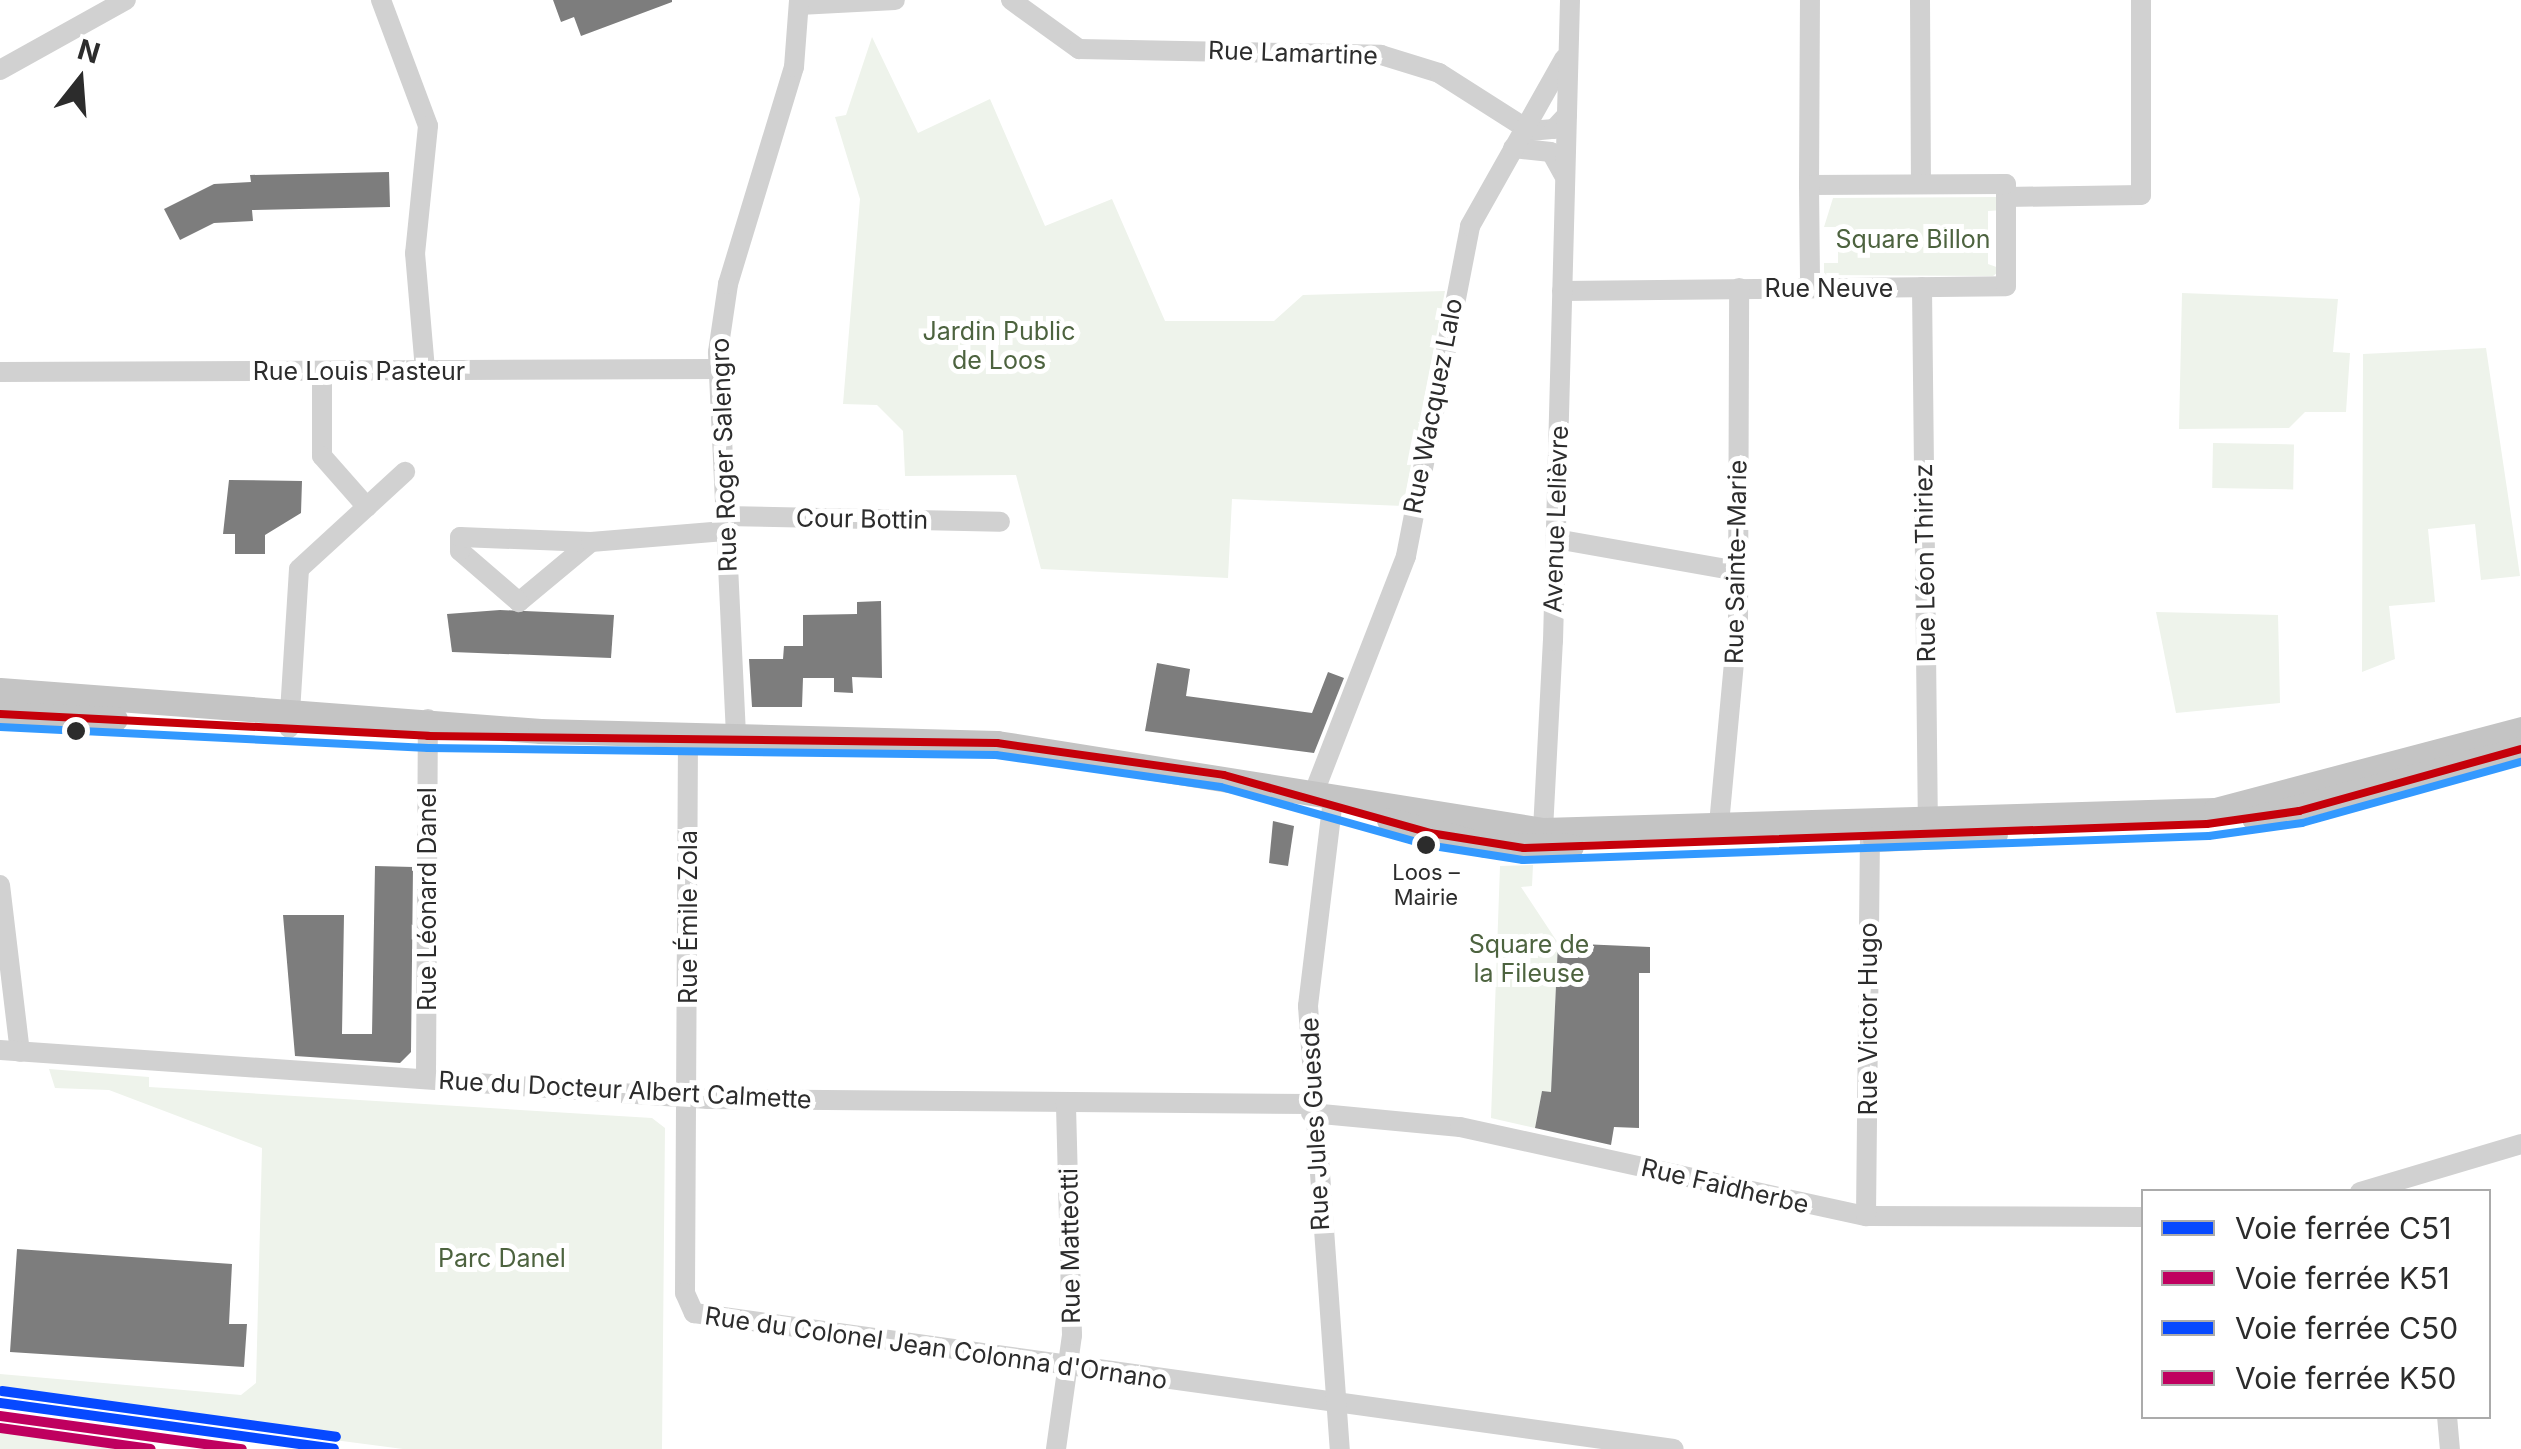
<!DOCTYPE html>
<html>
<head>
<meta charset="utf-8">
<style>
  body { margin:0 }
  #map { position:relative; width:2521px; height:1449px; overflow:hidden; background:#fff; font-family:Inter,sans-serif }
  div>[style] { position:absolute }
  .green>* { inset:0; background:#eef3eb; transform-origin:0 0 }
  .building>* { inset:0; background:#7d7d7d }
  .minor>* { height:20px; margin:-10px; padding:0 10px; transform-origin:10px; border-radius:10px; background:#d1d1d1 }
  .major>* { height:25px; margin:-12.5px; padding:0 12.5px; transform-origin:12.5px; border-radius:12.5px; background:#c4c4c4 }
  .bus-1>* { height:8px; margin:-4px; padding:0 4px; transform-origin:4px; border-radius:4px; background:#c5000a }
  .bus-2>* { height:8px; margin:-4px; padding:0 4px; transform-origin:4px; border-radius:4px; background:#39f }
  .rail-1>* { height:10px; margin:-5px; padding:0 5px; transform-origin:5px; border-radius:5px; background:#0749ff }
  .rail-2>* { height:10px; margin:-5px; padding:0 5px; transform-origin:5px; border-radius:5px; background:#bf005f }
  .rail-3>* { height:10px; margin:-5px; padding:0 5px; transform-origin:5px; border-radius:5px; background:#0749ff }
  .rail-4>* { height:10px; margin:-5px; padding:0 5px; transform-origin:5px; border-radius:5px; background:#bf005f }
  .dots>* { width:28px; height:28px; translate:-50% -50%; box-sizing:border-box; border:5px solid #fff; border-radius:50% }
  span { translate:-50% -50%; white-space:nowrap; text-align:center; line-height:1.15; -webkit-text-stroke:10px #fff; paint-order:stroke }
  .bus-label { font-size:22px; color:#2c2c2c }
  .street-label { font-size:25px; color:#2c2c2c }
  .park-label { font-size:25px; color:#4d633f }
  .legend { position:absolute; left:2141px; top:1189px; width:350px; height:230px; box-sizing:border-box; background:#fff; border:2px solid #ababab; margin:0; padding:12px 18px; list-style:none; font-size:30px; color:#2c2c2c }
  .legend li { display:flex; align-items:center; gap:20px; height:50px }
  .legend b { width:50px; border:2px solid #ababab }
  .north { position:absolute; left:30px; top:30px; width:100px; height:100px; -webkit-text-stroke:8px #fff; paint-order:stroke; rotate:17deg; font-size:28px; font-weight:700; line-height:40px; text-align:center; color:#2c2c2c }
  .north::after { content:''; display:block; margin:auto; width:35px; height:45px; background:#2c2c2c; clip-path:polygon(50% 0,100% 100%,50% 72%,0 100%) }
</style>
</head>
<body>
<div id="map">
  <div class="green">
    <div style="clip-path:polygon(872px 37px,918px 133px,990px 99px,1045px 226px,1112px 199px,1165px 321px,1274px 321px,1303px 295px,1445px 291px,1403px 506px,1232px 499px,1228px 578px,1041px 569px,1016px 475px,905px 476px,903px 431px,877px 405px,843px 404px,860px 199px,835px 117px,846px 115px)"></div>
    <div style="clip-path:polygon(1997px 197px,2003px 210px,1988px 211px,1988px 264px,2002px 269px,1993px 276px,1824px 275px,1824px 263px,1838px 263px,1838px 227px,1824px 227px,1833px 198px)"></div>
    <div style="clip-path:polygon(2182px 293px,2338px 299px,2333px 352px,2350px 353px,2346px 412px,2305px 412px,2289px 428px,2179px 429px)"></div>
    <div style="clip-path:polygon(2486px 348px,2520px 576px,2481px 580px,2475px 524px,2428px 529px,2435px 602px,2389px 606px,2395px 659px,2362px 672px,2363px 354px)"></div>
    <div style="left:2213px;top:443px;width:81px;height:45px;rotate:1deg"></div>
    <div style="clip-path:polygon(2156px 612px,2278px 615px,2280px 703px,2176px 713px)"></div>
    <div style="clip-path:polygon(1533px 865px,1532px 886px,1521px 887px,1558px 943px,1551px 1092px,1542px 1092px,1535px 1128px,1491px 1118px,1500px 866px)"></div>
    <div style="clip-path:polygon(49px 1069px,149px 1077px,149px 1087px,652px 1118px,665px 1128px,662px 1449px,403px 1449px,0 1396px,0 1374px,241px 1395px,256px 1383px,262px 1148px,109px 1090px,55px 1088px)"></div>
    <div style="clip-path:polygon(0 1427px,157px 1449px,0 1449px)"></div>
  </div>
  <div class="building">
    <div style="clip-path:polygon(553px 0,672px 0,672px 2px,581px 36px,574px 17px,561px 22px)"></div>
    <div style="clip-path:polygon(389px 172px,390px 207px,252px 210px,253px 221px,214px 223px,180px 240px,164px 209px,214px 184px,251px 182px,250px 175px)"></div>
    <div style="clip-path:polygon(229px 480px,302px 481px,301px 513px,265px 535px,265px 554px,235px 554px,235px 534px,223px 534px)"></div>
    <div style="clip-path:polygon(881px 601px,882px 678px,852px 677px,853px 693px,834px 692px,834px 678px,803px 678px,802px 707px,752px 707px,749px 659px,783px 659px,784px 646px,803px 646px,803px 615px,857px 614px,857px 602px)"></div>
    <div style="clip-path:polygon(500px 610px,614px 615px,611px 658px,452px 652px,447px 614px)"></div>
    <div style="clip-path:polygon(1157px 663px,1190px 669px,1186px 696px,1312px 713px,1328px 672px,1344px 678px,1314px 753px,1145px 731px)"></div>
    <div style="clip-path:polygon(1273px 821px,1294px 826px,1288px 866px,1269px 863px)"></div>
    <div style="clip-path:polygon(375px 866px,413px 867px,411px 1052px,400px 1063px,295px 1056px,283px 915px,344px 915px,342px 1034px,372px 1034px)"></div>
    <div style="clip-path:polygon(1558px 943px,1650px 947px,1650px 973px,1639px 973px,1639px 1128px,1614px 1127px,1611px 1145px,1535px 1128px,1542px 1091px,1551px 1092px)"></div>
    <div style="clip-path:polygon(17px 1249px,232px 1264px,229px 1324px,247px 1324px,244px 1367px,10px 1352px)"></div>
  </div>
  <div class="minor">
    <div style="left:381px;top:0;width:134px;rotate:69.5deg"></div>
    <div style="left:428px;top:126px;width:128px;rotate:95.8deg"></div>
    <div style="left:415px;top:253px;width:117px;rotate:85.1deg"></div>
    <div style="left:1011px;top:0;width:84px;rotate:35.8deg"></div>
    <div style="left:1079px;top:49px;width:302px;rotate:1.1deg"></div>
    <div style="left:1381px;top:55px;width:61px;rotate:17.2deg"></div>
    <div style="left:1439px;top:73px;width:108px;rotate:32.5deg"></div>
    <div style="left:1530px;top:131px;width:24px;rotate:-5deg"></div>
    <div style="left:1554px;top:129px;width:19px;rotate:-47deg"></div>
    <div style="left:1920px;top:0;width:184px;rotate:89.7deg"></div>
    <div style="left:799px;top:5px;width:96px;rotate:-3deg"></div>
    <div style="left:0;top:70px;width:144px;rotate:-29.1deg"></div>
    <div style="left:1513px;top:148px;width:38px;rotate:6deg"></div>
    <div style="left:1551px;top:152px;width:26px;rotate:61deg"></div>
    <div style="left:1809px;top:185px;width:185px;rotate:-89.7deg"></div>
    <div style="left:2006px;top:197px;width:135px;rotate:-0.8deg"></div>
    <div style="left:2141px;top:195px;width:195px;rotate:-90deg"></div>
    <div style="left:1922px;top:287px;width:545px;rotate:89.37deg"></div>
    <div style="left:1562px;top:291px;width:444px;rotate:-0.6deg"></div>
    <div style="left:2006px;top:286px;width:102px;rotate:-90deg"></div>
    <div style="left:2006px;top:184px;width:197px;rotate:179.7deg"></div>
    <div style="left:1809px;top:185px;width:103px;rotate:89.4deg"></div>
    <div style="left:322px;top:371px;width:85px;rotate:90deg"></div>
    <div style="left:322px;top:456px;width:68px;rotate:48.6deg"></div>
    <div style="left:0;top:372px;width:718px;rotate:-0.24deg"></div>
    <div style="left:724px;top:516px;width:276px;rotate:1.2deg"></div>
    <div style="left:1556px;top:539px;width:185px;rotate:10deg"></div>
    <div style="left:591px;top:542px;width:94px;rotate:140.2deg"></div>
    <div style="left:519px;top:602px;width:78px;rotate:-139.2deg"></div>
    <div style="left:460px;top:551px;width:14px;rotate:-90deg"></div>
    <div style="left:460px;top:537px;width:131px;rotate:2.2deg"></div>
    <div style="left:591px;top:542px;width:134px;rotate:-4.7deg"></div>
    <div style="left:289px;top:728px;width:159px;rotate:-86.4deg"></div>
    <div style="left:299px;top:569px;width:144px;rotate:-42.5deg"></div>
    <div style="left:736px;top:735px;width:383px;rotate:-92.7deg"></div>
    <div style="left:718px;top:352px;width:69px;rotate:-81.6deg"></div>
    <div style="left:728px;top:284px;width:227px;rotate:-73.1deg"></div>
    <div style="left:794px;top:67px;width:67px;rotate:-85.7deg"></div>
    <div style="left:688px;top:736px;width:557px;rotate:90.31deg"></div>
    <div style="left:685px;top:1293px;width:22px;rotate:66deg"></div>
    <div style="left:694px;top:1313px;width:989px;rotate:7.9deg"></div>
    <div style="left:1313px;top:795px;width:256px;rotate:-68.7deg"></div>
    <div style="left:1406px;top:556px;width:336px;rotate:-79deg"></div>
    <div style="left:1470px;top:226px;width:192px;rotate:-60.6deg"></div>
    <div style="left:1333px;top:799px;width:209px;rotate:96.9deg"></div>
    <div style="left:1308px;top:1006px;width:444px;rotate:85.9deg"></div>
    <div style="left:1718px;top:835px;width:216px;rotate:-84.7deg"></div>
    <div style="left:1738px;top:620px;width:332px;rotate:-89.8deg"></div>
    <div style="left:1534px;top:841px;width:14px;rotate:-51deg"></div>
    <div style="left:1543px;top:830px;width:189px;rotate:-87deg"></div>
    <div style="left:1553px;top:641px;width:641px;rotate:-88.48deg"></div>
    <div style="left:0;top:885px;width:168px;rotate:83.2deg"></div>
    <div style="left:0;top:1050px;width:710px;rotate:3.96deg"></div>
    <div style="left:708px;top:1099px;width:602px;rotate:0.48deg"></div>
    <div style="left:426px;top:1079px;width:360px;rotate:-89.7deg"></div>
    <div style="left:1311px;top:1113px;width:150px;rotate:5.4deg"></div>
    <div style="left:1460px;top:1127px;width:416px;rotate:12.4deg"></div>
    <div style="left:1866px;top:1216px;width:278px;rotate:0.2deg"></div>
    <div style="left:2360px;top:1192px;width:168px;rotate:-16.6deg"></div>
    <div style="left:1866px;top:1216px;width:393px;rotate:-89.4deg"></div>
    <div style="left:2447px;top:1416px;width:33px;rotate:85deg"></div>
    <div style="left:1056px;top:1449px;width:115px;rotate:-82deg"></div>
    <div style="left:1072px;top:1335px;width:233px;rotate:-91.5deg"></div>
  </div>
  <div class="major">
    <div style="left:0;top:690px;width:542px;rotate:4.34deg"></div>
    <div style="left:540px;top:731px;width:457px;rotate:1.5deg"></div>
    <div style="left:997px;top:743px;width:553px;rotate:9.05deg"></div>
    <div style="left:1543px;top:830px;width:672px;rotate:-1.7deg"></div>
    <div style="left:2215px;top:810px;width:317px;rotate:-14.8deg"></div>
    <div style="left:0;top:714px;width:115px;rotate:2.5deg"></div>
    <div style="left:2254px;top:818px;width:276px;rotate:-14.5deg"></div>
    <div style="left:1389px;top:820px;width:100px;rotate:14.5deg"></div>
    <div style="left:1486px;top:845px;width:85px;rotate:0.7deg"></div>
    <div style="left:1875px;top:839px;width:120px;rotate:-2.4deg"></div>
  </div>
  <div class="bus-1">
    <div style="left:0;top:714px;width:429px;rotate:2.9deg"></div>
    <div style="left:428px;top:736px;width:569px;rotate:0.7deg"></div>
    <div style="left:997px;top:743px;width:229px;rotate:8deg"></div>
    <div style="left:1224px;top:775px;width:214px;rotate:15.7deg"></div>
    <div style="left:1430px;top:833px;width:95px;rotate:9.1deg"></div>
    <div style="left:1524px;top:848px;width:683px;rotate:-2.01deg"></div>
    <div style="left:2207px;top:824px;width:93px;rotate:-8deg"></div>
    <div style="left:2299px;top:811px;width:230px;rotate:-15.6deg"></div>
  </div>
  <div class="bus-2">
    <div style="left:0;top:727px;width:429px;rotate:2.8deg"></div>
    <div style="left:428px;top:748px;width:568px;rotate:0.71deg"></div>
    <div style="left:996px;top:755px;width:227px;rotate:8.1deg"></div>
    <div style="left:1221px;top:787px;width:214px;rotate:15.7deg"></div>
    <div style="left:1427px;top:845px;width:97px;rotate:8.9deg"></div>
    <div style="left:1523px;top:860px;width:686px;rotate:-2deg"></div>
    <div style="left:2209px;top:836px;width:94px;rotate:-8deg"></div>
    <div style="left:2302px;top:823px;width:227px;rotate:-15.6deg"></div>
  </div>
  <div class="rail-1">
    <div style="left:0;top:1403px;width:337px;rotate:7.8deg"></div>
  </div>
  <div class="rail-2">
    <div style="left:0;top:1416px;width:244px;rotate:7.8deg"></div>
  </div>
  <div class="rail-3">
    <div style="left:2px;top:1391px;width:337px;rotate:7.8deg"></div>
  </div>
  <div class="rail-4">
    <div style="left:0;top:1428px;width:152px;rotate:7.9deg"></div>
  </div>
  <div class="dots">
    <div style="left:76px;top:731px;background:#2c2c2c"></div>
    <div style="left:1426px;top:845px;background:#2c2c2c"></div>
  </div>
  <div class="bus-label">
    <span style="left:1426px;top:885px">Loos –<br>Mairie</span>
  </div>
  <div class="street-label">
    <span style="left:1293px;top:53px;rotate:2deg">Rue Lamartine</span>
    <span style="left:1829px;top:288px">Rue Neuve</span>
    <span style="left:359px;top:371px">Rue Louis Pasteur</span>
    <span style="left:1433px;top:406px;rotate:-79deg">Rue Wacquez Lalo</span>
    <span style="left:724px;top:455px;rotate:-92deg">Rue Roger Salengro</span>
    <span style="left:862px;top:519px;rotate:1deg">Cour Bottin</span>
    <span style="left:1556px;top:519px;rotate:-88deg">Avenue Lelièvre</span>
    <span style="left:1736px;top:562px;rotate:-89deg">Rue Sainte-Marie</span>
    <span style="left:1925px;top:563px;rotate:-91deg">Rue Léon Thiriez</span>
    <span style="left:427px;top:899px;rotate:-90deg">Rue Léonard Danel</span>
    <span style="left:688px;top:917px;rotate:-90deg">Rue Émile Zola</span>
    <span style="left:1868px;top:1019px;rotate:-90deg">Rue Victor Hugo</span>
    <span style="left:625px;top:1090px;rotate:3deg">Rue du Docteur Albert Calmette</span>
    <span style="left:1315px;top:1124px;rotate:-93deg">Rue Jules Guesde</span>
    <span style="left:1725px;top:1186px;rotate:13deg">Rue Faidherbe</span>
    <span style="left:1070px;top:1246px;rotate:-91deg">Rue Matteotti</span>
    <span style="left:936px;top:1348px;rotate:8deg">Rue du Colonel Jean Colonna d'Ornano</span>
  </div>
  <div class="park-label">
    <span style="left:1913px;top:239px">Square Billon</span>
    <span style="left:999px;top:346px">Jardin Public<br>de Loos</span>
    <span style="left:1529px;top:959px">Square de<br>la Fileuse</span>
    <span style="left:502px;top:1258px">Parc Danel</span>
  </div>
  <ul class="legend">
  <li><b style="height:12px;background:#0749ff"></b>Voie ferrée C51</li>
  <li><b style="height:12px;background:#bf005f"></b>Voie ferrée K51</li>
  <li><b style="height:12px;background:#0749ff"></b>Voie ferrée C50</li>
  <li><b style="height:12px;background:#bf005f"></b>Voie ferrée K50</li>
  </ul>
  <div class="north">N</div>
</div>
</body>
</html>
